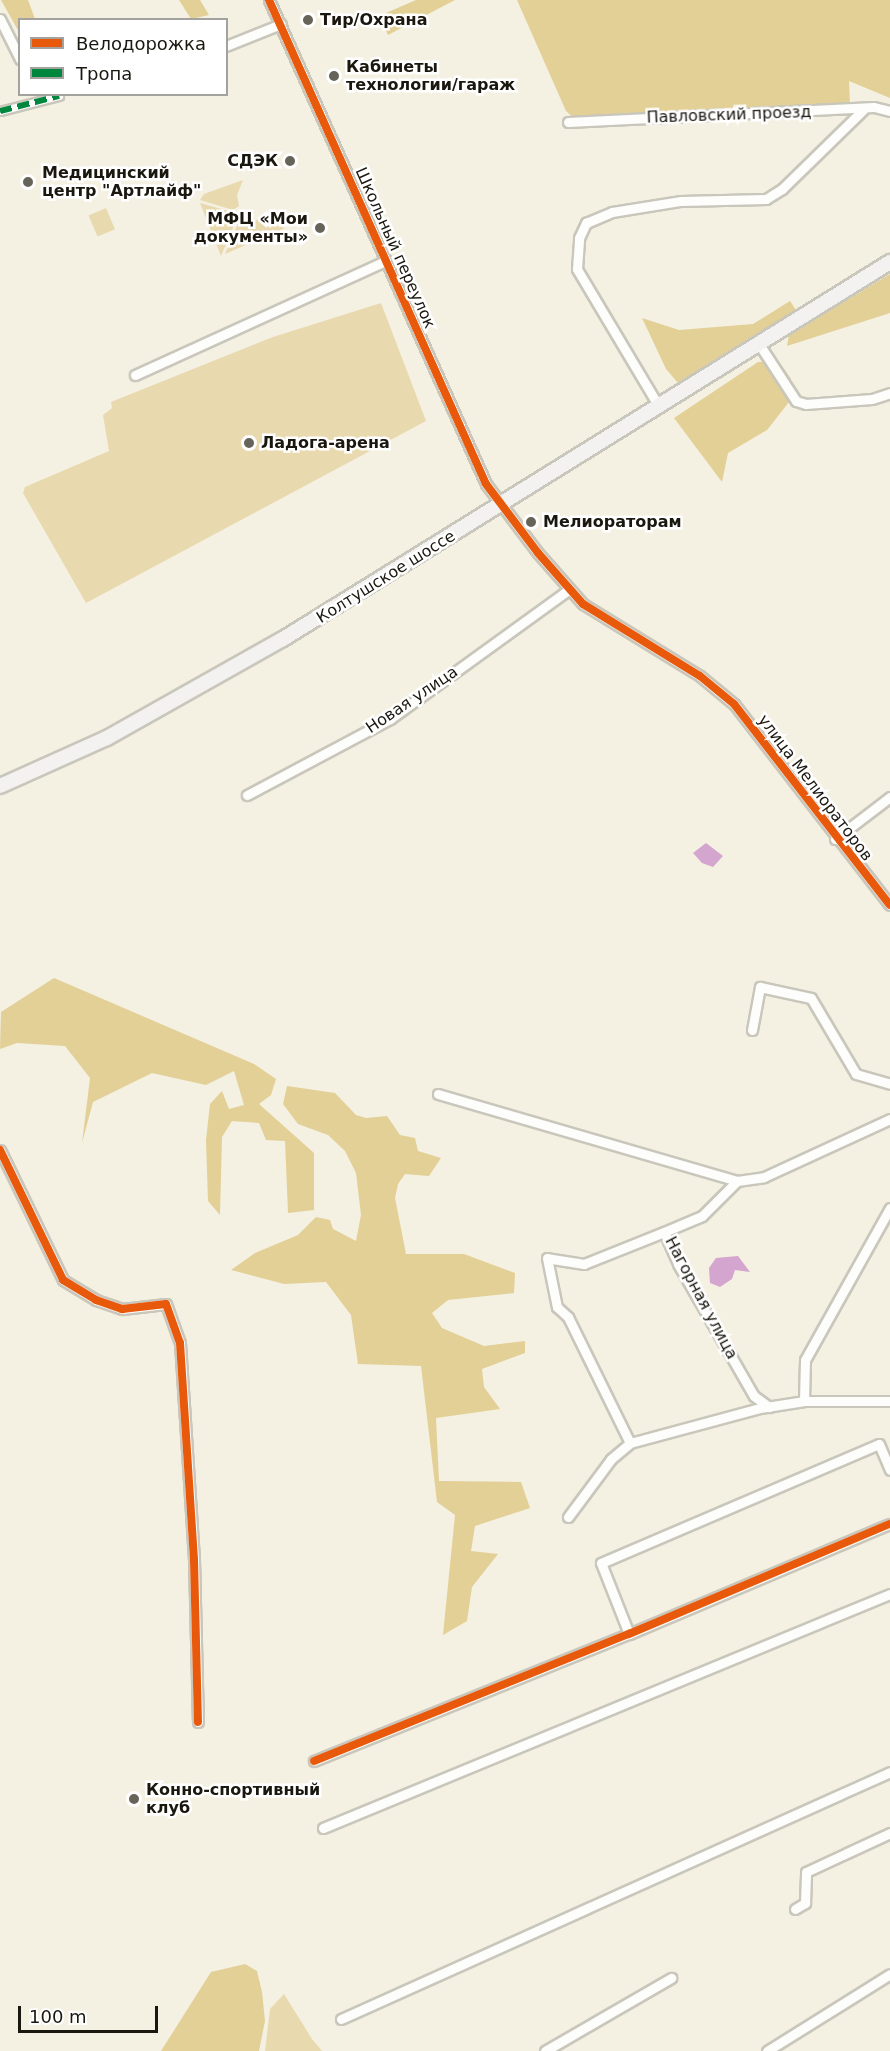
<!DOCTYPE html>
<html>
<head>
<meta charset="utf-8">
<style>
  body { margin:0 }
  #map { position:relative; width:890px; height:2051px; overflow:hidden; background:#f4f0e2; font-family:"DejaVu Sans",sans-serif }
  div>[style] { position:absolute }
  .green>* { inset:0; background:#e8d9af; transform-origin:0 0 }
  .forest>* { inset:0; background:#e3d096 }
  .water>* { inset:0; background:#d4a5ce }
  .roads { filter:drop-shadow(2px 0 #c9c6bb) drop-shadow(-2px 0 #c9c6bb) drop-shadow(0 2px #c9c6bb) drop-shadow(0 -2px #c9c6bb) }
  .pedestrian>* { height:7px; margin:-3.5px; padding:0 3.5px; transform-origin:3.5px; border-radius:3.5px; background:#fdfdfb }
  .minor>* { height:9px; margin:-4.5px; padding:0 4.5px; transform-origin:4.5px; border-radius:4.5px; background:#fdfdfb }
  .secondary>* { height:14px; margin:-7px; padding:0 7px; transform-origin:7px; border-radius:7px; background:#f4f2f1 }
  .quiet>* { height:6px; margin-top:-3px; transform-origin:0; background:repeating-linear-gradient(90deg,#00873e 0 12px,transparent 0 18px) }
  .cycleway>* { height:8px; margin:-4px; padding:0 4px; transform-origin:4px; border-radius:4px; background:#e8590c }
  .dots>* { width:16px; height:16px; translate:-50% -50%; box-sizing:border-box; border:3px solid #fff; border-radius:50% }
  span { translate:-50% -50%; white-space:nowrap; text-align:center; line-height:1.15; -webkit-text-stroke:5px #fff; paint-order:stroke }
  .poi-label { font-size:16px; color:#1a170f; font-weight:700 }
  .left { translate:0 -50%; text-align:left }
  .right { translate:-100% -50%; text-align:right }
  .street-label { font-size:16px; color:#1a170f }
  .legend { position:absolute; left:18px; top:18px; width:210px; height:78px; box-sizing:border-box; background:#fff; border:2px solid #a3a29f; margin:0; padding:8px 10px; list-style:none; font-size:18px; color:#1a170f }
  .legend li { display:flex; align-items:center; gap:12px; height:30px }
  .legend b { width:30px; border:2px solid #a3a29f }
  .scale { position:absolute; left:18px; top:2006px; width:140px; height:27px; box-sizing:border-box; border:3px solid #1a170f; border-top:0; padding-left:8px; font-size:18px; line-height:21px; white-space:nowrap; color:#1a170f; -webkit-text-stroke:4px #fff; paint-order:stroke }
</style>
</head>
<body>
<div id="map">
  <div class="green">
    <div style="clip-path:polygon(243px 180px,237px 195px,239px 206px,233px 210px,200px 200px,204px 194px)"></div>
    <div style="clip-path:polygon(200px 203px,232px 212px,236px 221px,221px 256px)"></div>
    <div style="left:106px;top:208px;width:23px;height:19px;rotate:67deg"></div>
    <div style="clip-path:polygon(246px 217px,285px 228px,225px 254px,239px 221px)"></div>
    <div style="clip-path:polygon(381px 303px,426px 421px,86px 603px,23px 493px,25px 487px,109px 451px,103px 415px,112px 408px,111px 402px,273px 337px)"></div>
    <div style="clip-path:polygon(284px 1994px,312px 2039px,322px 2051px,265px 2051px,270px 2009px)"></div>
  </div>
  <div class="forest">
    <div style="clip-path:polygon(1px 0,28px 0,35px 19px,20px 20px,19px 32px)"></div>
    <div style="clip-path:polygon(179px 0,200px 0,209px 15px,191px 19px)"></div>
    <div style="clip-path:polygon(416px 0,455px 0,388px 35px,379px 16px)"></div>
    <div style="clip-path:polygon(517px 0,890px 0,890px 98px,849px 81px,850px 104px,574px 118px,566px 111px)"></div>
    <div style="clip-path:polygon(890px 274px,890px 313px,787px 346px,789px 335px)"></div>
    <div style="clip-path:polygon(790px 301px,796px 310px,678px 383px,666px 369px,642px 318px,679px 330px,753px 324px)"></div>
    <div style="clip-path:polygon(758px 362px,779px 362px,791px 379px,789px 402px,767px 430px,728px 453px,722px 482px,674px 418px)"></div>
    <div style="clip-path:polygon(54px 978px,254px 1064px,276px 1079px,271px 1095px,259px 1104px,314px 1153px,314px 1210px,288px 1213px,285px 1141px,266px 1140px,259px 1123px,232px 1121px,222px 1137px,220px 1215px,208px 1201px,206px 1140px,210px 1104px,222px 1091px,229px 1109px,244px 1105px,234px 1071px,206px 1085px,152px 1073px,93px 1102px,82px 1143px,90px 1078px,65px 1046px,17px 1043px,0 1049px,1px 1012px)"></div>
    <div style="clip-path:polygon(287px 1086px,335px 1093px,356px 1115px,366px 1118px,387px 1116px,400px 1135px,415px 1138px,418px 1151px,441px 1158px,429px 1176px,405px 1174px,398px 1184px,395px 1198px,406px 1254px,464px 1254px,515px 1273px,514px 1293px,448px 1300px,432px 1313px,442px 1328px,484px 1346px,525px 1341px,525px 1353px,482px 1369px,484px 1387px,500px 1409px,436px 1418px,439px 1481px,521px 1482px,530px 1508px,475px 1526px,471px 1551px,498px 1554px,472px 1587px,467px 1621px,443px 1635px,455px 1515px,437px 1502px,421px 1366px,358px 1364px,351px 1315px,326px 1282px,284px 1284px,231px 1270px,255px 1253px,298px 1235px,316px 1217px,330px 1220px,333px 1229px,356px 1241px,361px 1215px,356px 1173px,345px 1151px,328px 1135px,298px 1124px,283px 1104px)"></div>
    <div style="clip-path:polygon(245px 1964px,257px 1971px,262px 1992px,265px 2021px,259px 2051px,161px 2051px,211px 1972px)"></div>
  </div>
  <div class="water">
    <div style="clip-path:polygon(706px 843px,723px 856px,713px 867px,702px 863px,693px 853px)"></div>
    <div style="clip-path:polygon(738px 1256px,750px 1272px,735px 1270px,732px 1279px,720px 1287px,710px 1283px,709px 1268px,716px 1258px)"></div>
  </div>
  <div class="roads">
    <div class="pedestrian">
      <div style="left:0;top:111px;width:61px;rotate:-14.3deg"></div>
    </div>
    <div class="minor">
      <div style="left:269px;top:0;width:530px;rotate:65.85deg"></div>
      <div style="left:486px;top:484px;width:86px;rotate:53deg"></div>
      <div style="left:538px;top:553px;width:68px;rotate:48.6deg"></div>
      <div style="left:583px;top:604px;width:137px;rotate:31.6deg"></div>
      <div style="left:700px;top:676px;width:44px;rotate:39.5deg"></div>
      <div style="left:734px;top:704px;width:254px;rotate:52.2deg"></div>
      <div style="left:0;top:19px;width:45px;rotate:63.4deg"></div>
      <div style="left:226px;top:46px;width:59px;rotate:-21.8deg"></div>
      <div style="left:568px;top:122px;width:306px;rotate:-2.8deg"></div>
      <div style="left:874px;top:107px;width:16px;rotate:14deg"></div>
      <div style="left:759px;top:344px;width:68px;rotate:57deg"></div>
      <div style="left:796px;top:401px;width:10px;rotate:17deg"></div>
      <div style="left:806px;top:404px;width:66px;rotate:-4.3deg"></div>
      <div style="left:872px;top:399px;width:19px;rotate:-18deg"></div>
      <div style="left:135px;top:375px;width:275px;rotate:-24.5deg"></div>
      <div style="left:658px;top:405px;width:158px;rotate:-120.8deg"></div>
      <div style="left:577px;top:269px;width:31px;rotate:-86deg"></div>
      <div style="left:579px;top:238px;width:17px;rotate:-65deg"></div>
      <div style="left:586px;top:223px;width:28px;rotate:-23deg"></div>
      <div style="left:612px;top:212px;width:70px;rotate:-9.1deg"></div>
      <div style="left:681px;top:201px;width:85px;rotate:-1.3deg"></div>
      <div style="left:766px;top:199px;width:19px;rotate:-32deg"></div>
      <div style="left:782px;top:189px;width:113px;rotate:-44.3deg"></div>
      <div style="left:247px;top:795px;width:162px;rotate:-28deg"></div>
      <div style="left:390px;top:719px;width:220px;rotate:-35.9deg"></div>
      <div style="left:835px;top:839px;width:69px;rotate:-37.4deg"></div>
      <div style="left:752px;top:1030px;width:44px;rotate:-79.5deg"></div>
      <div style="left:760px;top:987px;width:52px;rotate:12.2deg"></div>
      <div style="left:811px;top:998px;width:88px;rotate:59.4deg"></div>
      <div style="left:856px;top:1074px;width:35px;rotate:16deg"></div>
      <div style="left:438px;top:1094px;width:311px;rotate:16.2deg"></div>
      <div style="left:737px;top:1181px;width:27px;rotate:-8deg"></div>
      <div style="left:764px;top:1177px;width:139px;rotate:-24.7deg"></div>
      <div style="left:0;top:1150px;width:144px;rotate:64.1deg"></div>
      <div style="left:63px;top:1280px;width:39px;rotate:31deg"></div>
      <div style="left:96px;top:1300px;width:28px;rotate:19deg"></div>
      <div style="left:122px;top:1309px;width:44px;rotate:-6.5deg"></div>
      <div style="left:166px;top:1304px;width:41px;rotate:70.3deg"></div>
      <div style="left:180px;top:1343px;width:217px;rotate:86.3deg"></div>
      <div style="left:194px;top:1560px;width:162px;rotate:88.6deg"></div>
      <div style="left:737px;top:1181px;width:49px;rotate:135deg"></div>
      <div style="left:702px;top:1216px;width:41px;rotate:157.2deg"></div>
      <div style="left:664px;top:1232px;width:35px;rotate:66deg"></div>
      <div style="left:678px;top:1264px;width:152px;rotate:60.1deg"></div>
      <div style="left:754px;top:1396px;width:19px;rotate:36deg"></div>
      <div style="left:664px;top:1232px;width:86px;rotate:158.2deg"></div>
      <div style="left:584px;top:1264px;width:37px;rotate:-171deg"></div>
      <div style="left:547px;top:1258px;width:50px;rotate:78.5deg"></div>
      <div style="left:557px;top:1307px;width:15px;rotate:42deg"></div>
      <div style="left:568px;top:1317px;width:140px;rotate:63.8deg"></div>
      <div style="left:630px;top:1443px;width:135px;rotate:-15.1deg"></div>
      <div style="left:760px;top:1408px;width:45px;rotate:-9deg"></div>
      <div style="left:804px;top:1401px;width:86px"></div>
      <div style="left:804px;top:1401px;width:41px;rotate:-88.6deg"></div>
      <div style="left:805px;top:1360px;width:174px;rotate:-60.8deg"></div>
      <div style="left:568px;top:1517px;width:72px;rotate:-53.4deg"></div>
      <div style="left:611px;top:1459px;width:25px;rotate:-40deg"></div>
      <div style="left:629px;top:1634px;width:76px;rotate:-111.5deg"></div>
      <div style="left:601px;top:1563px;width:302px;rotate:-23.2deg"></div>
      <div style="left:879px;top:1444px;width:28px;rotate:67deg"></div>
      <div style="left:314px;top:1761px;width:340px;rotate:-22deg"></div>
      <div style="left:629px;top:1634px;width:283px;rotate:-22.9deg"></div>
      <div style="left:323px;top:1828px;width:613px;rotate:-22.43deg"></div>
      <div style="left:795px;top:1909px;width:12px;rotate:-31deg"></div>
      <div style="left:805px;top:1903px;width:31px;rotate:-88deg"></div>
      <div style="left:806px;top:1872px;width:93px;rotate:-24.9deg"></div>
      <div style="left:341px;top:2019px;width:602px;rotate:-24.22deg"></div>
      <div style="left:545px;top:2051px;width:146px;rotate:-30.1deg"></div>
      <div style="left:767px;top:2051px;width:145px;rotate:-32deg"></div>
    </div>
    <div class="secondary">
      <div style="left:0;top:786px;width:117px;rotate:-24.2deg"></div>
      <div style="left:107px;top:738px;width:202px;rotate:-29.4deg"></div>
      <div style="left:283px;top:639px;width:715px;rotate:-31.84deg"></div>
    </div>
  </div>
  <div class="quiet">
    <div style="left:0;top:111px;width:61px;rotate:-14.3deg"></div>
  </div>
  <div class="cycleway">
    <div style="left:269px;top:0;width:530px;rotate:65.85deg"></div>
    <div style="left:486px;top:484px;width:86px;rotate:53deg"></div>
    <div style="left:538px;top:553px;width:68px;rotate:48.6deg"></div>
    <div style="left:583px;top:604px;width:137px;rotate:31.6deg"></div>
    <div style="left:700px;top:676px;width:44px;rotate:39.5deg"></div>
    <div style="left:734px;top:704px;width:254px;rotate:52.2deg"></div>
    <div style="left:0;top:1150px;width:144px;rotate:64.1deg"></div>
    <div style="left:63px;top:1280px;width:39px;rotate:31deg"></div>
    <div style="left:96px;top:1300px;width:28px;rotate:19deg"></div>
    <div style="left:122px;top:1309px;width:44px;rotate:-6.5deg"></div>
    <div style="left:166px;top:1304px;width:41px;rotate:70.3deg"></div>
    <div style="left:180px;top:1343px;width:217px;rotate:86.3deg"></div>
    <div style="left:194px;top:1560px;width:162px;rotate:88.6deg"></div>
    <div style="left:314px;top:1761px;width:340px;rotate:-22deg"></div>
    <div style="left:629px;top:1634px;width:283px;rotate:-22.9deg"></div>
  </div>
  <div class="dots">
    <div style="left:308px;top:20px;background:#666359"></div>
    <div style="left:334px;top:76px;background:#666359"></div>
    <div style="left:290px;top:161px;background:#666359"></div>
    <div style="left:28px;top:182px;background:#666359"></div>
    <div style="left:320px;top:228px;background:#666359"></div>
    <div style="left:249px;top:443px;background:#666359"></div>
    <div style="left:531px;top:522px;background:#666359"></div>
    <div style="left:134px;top:1799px;background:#666359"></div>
  </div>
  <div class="poi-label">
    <span class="left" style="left:320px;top:20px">Тир/Охрана</span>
    <span class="left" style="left:346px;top:76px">Кабинеты<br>технологии/гараж</span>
    <span class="right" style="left:278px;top:161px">СДЭК</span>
    <span class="left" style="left:42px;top:182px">Медицинский<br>центр "Артлайф"</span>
    <span class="right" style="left:308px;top:228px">МФЦ «Мои<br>документы»</span>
    <span class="left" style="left:261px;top:443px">Ладога-арена</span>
    <span class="left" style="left:543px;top:522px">Мелиораторам</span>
    <span class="left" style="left:146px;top:1799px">Конно-спортивный<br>клуб</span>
  </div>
  <div class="street-label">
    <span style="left:729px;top:115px;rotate:-2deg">Павловский проезд</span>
    <span style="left:395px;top:248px;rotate:66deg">Школьный переулок</span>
    <span style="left:386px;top:577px;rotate:-32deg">Колтушское шоссе</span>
    <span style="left:412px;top:700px;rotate:-34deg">Новая улица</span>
    <span style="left:815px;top:788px;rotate:53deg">улица Мелиораторов</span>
    <span style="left:701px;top:1298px;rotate:62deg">Нагорная улица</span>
  </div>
  <ul class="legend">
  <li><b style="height:8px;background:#e8590c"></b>Велодорожка</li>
  <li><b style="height:8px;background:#00873e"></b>Тропа</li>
  </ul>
  <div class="scale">100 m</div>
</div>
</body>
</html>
